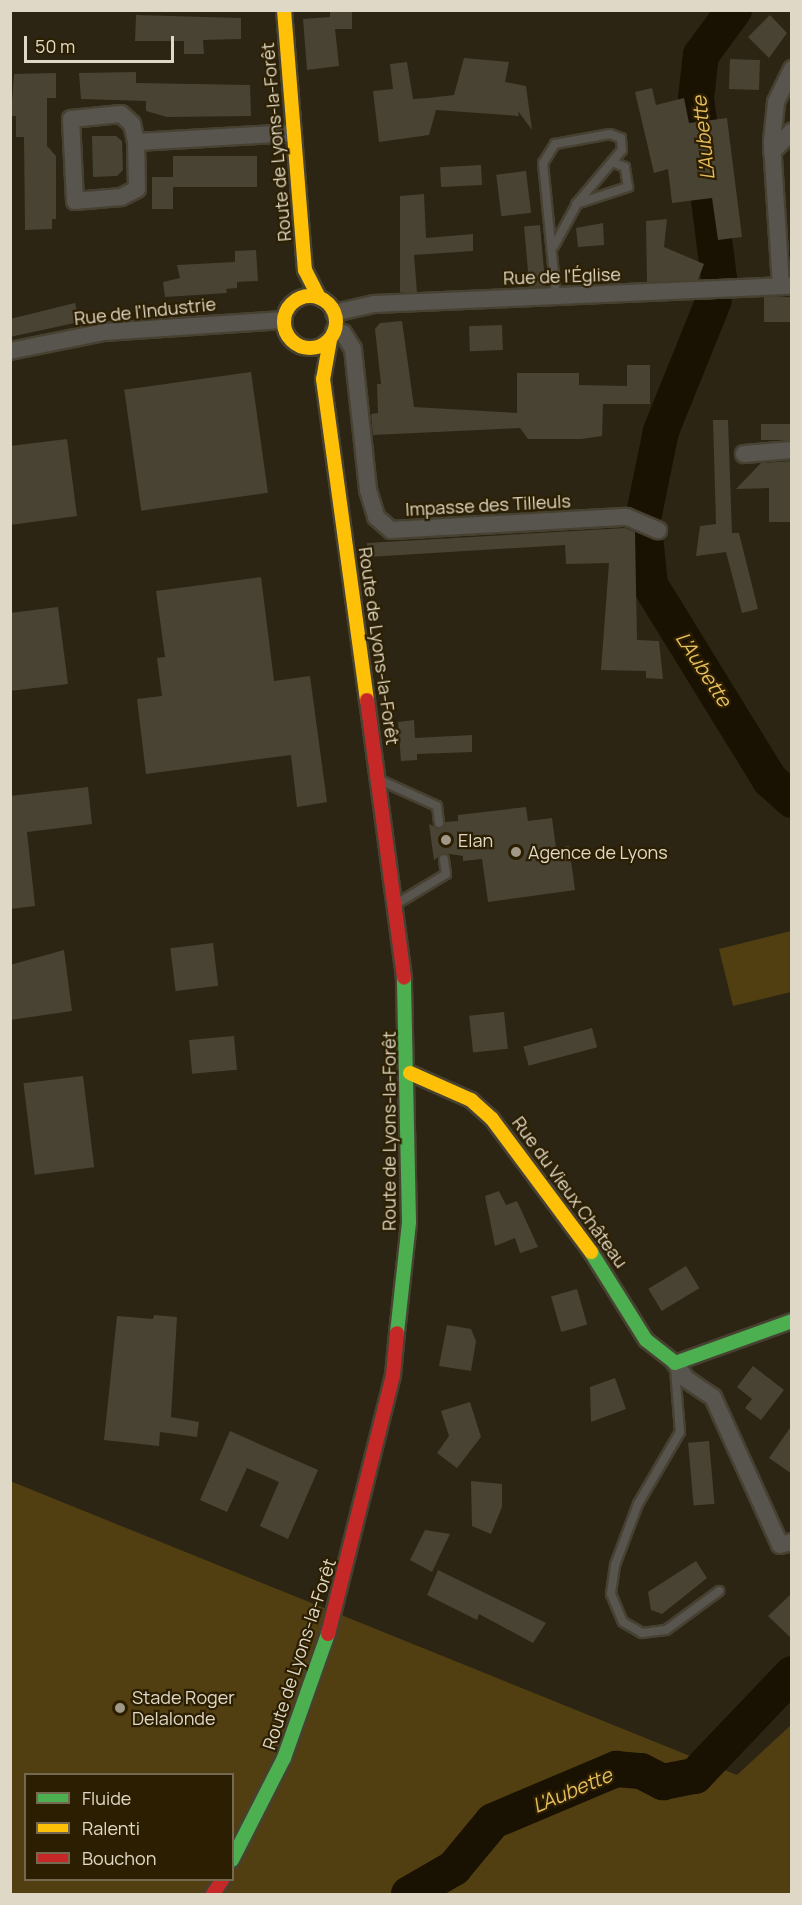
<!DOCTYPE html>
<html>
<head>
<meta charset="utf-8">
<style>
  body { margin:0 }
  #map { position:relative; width:802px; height:1905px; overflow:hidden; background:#2c2514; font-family:Manrope,sans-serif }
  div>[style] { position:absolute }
  .green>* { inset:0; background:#513f11 }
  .river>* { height:36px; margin:-18px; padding:0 18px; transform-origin:18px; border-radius:18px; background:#191102 }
  .building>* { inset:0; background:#494334; transform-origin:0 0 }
  .roads { filter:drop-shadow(2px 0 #474132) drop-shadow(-2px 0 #474132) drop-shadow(0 2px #474132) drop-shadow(0 -2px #474132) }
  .lane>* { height:8px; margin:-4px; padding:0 4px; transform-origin:4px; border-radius:4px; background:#58554f }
  .street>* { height:16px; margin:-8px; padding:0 8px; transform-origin:8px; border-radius:8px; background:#58554f }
  .fast>* { height:14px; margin:-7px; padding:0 7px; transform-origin:7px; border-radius:7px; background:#4caf50 }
  .slow>* { height:14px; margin:-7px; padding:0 7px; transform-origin:7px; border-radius:7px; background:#ffc107 }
  .slow>.ring { margin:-7px; padding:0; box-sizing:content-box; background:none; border:14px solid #ffc107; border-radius:50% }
  .jam>* { height:14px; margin:-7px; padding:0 7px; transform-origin:7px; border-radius:7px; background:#c62828 }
  .dots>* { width:16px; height:16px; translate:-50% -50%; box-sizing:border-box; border:3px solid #2c1f01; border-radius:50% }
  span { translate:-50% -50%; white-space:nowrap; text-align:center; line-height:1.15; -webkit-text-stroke:4.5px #2c1f01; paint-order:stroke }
  .street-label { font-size:18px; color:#e0d8c6 }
  .poi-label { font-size:18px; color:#e0d8c6 }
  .left { translate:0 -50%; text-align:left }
  .water-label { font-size:20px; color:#e7be5b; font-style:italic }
  .frame { position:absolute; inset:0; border:12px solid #e0d8c6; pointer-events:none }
  .legend { position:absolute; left:24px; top:1773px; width:210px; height:108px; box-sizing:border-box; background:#2c1f01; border:2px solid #746950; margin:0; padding:8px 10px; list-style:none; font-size:18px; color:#e0d8c6 }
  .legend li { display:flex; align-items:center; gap:12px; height:30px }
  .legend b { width:30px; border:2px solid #746950 }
  .scale { position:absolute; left:24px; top:36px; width:150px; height:27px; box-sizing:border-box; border:3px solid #e0d8c6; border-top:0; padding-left:8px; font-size:18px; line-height:21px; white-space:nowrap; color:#e0d8c6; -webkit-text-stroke:4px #2c1f01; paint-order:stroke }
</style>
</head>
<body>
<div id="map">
  <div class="green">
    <div style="clip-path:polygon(791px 931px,791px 992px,733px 1006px,719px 949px)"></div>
    <div style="clip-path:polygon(evenodd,10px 1481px,737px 1775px,791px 1725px,791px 1894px,11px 1894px,10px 1481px,26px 1774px,232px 1774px,232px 1880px,26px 1880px,26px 1774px)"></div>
  </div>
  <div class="river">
    <div style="left:791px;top:271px;width:1px"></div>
    <div style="left:719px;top:278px;width:181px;rotate:-97.3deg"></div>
    <div style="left:696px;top:98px;width:43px;rotate:-83.4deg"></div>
    <div style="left:701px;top:55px;width:56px;rotate:-53.7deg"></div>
    <div style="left:644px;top:514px;width:85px;rotate:-78.4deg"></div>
    <div style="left:661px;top:431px;width:141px;rotate:-68deg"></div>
    <div style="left:644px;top:526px;width:59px;rotate:84.2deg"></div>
    <div style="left:650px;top:585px;width:229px;rotate:58.4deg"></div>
    <div style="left:770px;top:780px;width:30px;rotate:42deg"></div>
    <div style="left:409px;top:1894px;width:52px;rotate:-30deg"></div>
    <div style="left:454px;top:1868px;width:61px;rotate:-50.3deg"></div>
    <div style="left:493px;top:1821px;width:134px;rotate:-22.9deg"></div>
    <div style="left:616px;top:1769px;width:25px;rotate:5deg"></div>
    <div style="left:641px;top:1771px;width:25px;rotate:27deg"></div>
    <div style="left:663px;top:1782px;width:33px;rotate:-11deg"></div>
    <div style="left:695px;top:1776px;width:141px;rotate:-46.4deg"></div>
  </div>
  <div class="building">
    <div style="clip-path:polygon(330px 10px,352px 10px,352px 29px,335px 29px,339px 66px,307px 70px,303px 19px,330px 17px)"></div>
    <div style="clip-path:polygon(136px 15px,241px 18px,241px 39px,203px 40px,204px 54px,184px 54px,184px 41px,135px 41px)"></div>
    <div style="clip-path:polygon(770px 15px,787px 33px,769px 58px,748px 37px)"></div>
    <div style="clip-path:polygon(464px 58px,509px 62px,505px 82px,526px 86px,532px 130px,518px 111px,519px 116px,436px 110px,429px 135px,379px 142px,373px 91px,393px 89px,390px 64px,407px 62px,413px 99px,428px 98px,454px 95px)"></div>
    <div style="left:730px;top:59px;width:30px;height:30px;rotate:2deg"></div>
    <div style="clip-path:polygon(136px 72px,136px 83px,250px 85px,251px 116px,167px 117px,146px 111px,146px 101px,81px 99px,79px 73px)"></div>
    <div style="clip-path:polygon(56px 73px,56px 98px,47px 98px,47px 146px,56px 156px,56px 219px,52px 219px,52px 229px,25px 230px,24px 137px,16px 137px,16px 116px,11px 116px,14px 74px)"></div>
    <div style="clip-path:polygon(652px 88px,656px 105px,684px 98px,689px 123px,727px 118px,742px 237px,718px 240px,712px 198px,672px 203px,668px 169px,654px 173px,635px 92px)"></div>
    <div style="clip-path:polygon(92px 136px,116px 136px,122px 141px,123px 170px,117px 176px,93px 177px)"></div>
    <div style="left:257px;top:156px;width:31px;height:84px;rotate:90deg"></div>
    <div style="left:481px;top:165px;width:20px;height:41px;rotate:87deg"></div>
    <div style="left:526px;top:171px;width:42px;height:30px;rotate:83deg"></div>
    <div style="left:173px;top:177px;width:32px;height:21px;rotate:90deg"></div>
    <div style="clip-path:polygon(424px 194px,426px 238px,473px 234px,473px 251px,414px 255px,417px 292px,400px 292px,400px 196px)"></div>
    <div style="clip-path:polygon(667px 219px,664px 247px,704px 264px,698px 280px,647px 282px,646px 221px)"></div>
    <div style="clip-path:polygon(603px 223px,604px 245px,578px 247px,576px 228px)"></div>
    <div style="left:540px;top:225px;width:61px;height:16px;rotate:85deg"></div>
    <div style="clip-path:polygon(256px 250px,258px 281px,237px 282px,237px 288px,226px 289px,227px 293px,165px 297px,163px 282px,180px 278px,177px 265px,235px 262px,235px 251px)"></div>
    <div style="left:792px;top:297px;width:25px;height:28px;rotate:90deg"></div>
    <div style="clip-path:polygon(75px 303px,79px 322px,10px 337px,10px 319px)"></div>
    <div style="clip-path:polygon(402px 321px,414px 407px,517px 413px,517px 373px,579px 373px,579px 385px,627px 386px,627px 365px,650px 365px,650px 404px,603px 404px,602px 436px,581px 439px,528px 439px,520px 428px,373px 435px,371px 414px,378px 413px,377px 384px,381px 384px,375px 329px,380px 323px)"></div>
    <div style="left:502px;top:325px;width:25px;height:33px;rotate:88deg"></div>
    <div style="left:251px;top:372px;width:122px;height:128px;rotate:82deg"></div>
    <div style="clip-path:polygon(713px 420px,728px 420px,732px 533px,739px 533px,758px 609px,742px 613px,726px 552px,696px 556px,700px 526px,716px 524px)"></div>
    <div style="left:792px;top:424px;width:16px;height:31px;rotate:90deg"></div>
    <div style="clip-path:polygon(67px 439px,77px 516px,10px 525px,10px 446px)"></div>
    <div style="clip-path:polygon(792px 461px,792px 522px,769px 522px,769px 488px,736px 489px,761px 463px)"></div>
    <div style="clip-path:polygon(625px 528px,635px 532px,637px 640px,659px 641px,663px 679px,646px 678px,646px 671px,601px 670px,609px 563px,566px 564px,565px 545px,368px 557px,367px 543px)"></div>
    <div style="clip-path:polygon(261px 577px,274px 681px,310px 676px,327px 802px,297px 807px,291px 755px,146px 774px,137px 699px,162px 696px,157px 658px,165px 657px,156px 591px)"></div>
    <div style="clip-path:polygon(58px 607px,68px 684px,10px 691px,10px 613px)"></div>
    <div style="clip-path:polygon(414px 720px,415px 738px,472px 735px,472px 752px,417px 754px,417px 760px,401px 761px,398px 722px)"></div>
    <div style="clip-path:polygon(88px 787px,92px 824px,27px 832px,35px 906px,10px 909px,10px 796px)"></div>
    <div style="clip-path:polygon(526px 807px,528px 821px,552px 818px,556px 848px,569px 846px,575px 890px,488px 902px,482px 859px,463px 861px,463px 856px,444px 853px,434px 860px,429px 824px,440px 829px,445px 822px,458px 821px,458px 815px)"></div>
    <div style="left:213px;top:943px;width:43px;height:43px;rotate:83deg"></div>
    <div style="clip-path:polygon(64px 950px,72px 1011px,10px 1020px,10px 965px)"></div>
    <div style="left:504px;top:1012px;width:37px;height:35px;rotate:84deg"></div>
    <div style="left:592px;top:1028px;width:20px;height:71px;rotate:75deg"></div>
    <div style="left:234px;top:1036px;width:34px;height:45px;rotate:85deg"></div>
    <div style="left:83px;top:1076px;width:92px;height:60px;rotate:83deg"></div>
    <div style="clip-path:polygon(499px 1191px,506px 1205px,517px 1201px,538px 1247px,520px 1253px,515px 1238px,495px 1246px,485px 1196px)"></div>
    <div style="left:686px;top:1266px;width:26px;height:44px;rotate:59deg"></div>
    <div style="left:577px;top:1289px;width:37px;height:27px;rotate:74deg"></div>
    <div style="clip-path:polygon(154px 1315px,177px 1317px,171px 1417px,199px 1422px,197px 1437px,160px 1432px,159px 1446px,104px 1440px,117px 1316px,153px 1319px)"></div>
    <div style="clip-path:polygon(447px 1325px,471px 1329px,476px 1341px,471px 1371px,439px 1366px)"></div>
    <div style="clip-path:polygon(753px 1366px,784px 1390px,761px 1420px,745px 1408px,752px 1399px,737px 1387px)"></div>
    <div style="clip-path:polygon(615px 1378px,626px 1409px,591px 1422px,590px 1387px)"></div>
    <div style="clip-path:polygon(470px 1402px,481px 1437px,457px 1468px,437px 1453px,449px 1436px,441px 1411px)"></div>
    <div style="clip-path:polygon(792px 1425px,792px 1474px,769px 1458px)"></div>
    <div style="clip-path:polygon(230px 1431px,318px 1470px,288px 1539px,260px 1526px,279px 1482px,247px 1468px,227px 1512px,200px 1500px)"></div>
    <div style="left:709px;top:1441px;width:63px;height:21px;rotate:85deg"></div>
    <div style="clip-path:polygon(471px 1481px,502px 1484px,502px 1507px,491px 1534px,472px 1526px)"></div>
    <div style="clip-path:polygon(425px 1530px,450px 1534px,432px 1572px,410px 1560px)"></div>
    <div style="clip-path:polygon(696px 1561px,707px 1578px,662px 1614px,651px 1610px,648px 1592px)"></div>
    <div style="clip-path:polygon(438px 1570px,546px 1623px,533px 1643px,479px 1614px,477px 1620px,427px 1595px)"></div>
    <div style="clip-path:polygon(792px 1593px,792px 1639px,768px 1616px)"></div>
  </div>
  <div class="roads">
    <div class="lane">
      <div style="left:576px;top:204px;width:55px;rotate:-18.1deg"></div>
      <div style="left:628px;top:187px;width:20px;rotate:-99deg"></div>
      <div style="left:625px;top:167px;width:14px;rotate:-159deg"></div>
      <div style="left:554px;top:246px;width:50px;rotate:-61.4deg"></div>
      <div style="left:578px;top:202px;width:68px;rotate:-49.8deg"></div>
      <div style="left:622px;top:150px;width:12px;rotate:-95deg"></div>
      <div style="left:621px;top:138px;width:12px;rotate:-160deg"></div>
      <div style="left:610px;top:134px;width:56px;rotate:169.7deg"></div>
      <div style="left:555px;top:144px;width:22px;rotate:122deg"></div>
      <div style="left:543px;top:163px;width:134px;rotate:84.4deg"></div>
      <div style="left:382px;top:781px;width:60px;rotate:24.4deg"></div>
      <div style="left:437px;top:806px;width:17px;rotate:83deg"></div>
      <div style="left:398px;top:903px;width:56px;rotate:-31.1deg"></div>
      <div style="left:446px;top:874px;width:15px;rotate:-98deg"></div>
      <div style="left:675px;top:1369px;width:63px;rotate:85.5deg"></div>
      <div style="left:680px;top:1432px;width:83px;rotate:120.3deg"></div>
      <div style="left:638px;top:1504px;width:65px;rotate:110.7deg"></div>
      <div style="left:615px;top:1565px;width:29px;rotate:98deg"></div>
      <div style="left:611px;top:1594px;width:30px;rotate:67deg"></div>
      <div style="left:623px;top:1622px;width:22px;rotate:30deg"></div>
      <div style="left:642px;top:1633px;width:24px;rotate:-7deg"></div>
      <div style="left:666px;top:1630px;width:66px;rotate:-36.3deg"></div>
    </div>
    <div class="street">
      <div style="left:136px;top:142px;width:47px;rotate:88.8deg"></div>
      <div style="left:137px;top:189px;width:18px;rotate:153deg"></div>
      <div style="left:121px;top:197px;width:46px;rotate:175deg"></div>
      <div style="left:75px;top:201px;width:82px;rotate:-92.8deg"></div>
      <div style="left:71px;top:119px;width:50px;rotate:-5.7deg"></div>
      <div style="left:121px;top:114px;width:15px;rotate:42deg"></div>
      <div style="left:132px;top:124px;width:18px;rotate:77deg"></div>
      <div style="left:136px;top:142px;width:157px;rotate:-3.3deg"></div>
      <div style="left:772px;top:152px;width:29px;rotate:-46deg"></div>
      <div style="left:781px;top:286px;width:145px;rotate:-93.6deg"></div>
      <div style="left:772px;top:141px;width:39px;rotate:-84deg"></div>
      <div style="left:776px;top:102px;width:37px;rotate:-64deg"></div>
      <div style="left:334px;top:313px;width:41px;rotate:-12.7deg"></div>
      <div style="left:374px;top:304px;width:418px;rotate:-2.5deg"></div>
      <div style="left:334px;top:331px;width:9px;rotate:13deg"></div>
      <div style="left:343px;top:333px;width:19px;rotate:58deg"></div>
      <div style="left:353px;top:349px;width:142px;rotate:83.9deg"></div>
      <div style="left:368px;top:490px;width:28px;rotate:73deg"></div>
      <div style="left:376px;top:517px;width:20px;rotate:41deg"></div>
      <div style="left:391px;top:530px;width:236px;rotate:-3.2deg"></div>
      <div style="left:627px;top:517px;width:34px;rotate:23deg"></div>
      <div style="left:10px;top:351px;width:96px;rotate:-11.4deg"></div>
      <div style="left:104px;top:332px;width:180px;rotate:-3.8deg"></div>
      <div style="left:744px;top:454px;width:48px;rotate:-4.8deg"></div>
      <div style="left:675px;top:1363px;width:19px;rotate:55deg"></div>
      <div style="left:686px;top:1379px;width:32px;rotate:34deg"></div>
      <div style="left:713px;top:1397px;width:162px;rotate:65.6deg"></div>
      <div style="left:780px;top:1545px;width:12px;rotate:-14deg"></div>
    </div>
    <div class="fast">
      <div style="left:591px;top:1252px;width:104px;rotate:58deg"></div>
      <div style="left:646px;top:1340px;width:37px;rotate:38deg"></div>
      <div style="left:675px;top:1363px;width:124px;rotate:-19.7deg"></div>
      <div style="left:397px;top:1333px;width:112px;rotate:-83.8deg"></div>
      <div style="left:409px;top:1222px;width:244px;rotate:-91.2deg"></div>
      <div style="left:232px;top:1860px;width:114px;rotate:-63deg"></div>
      <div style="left:284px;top:1758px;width:132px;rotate:-70.5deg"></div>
    </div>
    <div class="slow">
      <div style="left:284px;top:10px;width:261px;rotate:85.4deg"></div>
      <div style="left:305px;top:270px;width:31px;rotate:63deg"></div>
      <div class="ring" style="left:284px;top:296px;width:38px;height:38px"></div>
      <div style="left:330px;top:340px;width:40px;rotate:100deg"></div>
      <div style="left:323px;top:379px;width:324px;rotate:82.2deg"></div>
      <div style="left:410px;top:1073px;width:67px;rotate:23.9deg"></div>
      <div style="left:471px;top:1100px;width:28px;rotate:42deg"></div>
      <div style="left:492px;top:1119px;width:166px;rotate:53.3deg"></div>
    </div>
    <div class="jam">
      <div style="left:367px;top:700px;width:280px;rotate:82.4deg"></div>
      <div style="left:328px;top:1634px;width:267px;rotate:-75.9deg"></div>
      <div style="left:393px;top:1375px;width:42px;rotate:-84.6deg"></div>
      <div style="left:213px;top:1894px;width:17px;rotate:-57deg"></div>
    </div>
  </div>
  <div class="dots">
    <div style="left:446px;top:840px;background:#a19988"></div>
    <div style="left:516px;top:852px;background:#a19988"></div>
    <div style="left:120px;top:1708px;background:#a19988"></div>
  </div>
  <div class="street-label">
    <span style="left:276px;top:142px;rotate:-95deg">Route de Lyons-la-Forêt</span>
    <span style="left:562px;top:276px;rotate:-2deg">Rue de l'Église</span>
    <span style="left:145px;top:311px;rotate:-6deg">Rue de l'Industrie</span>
    <span style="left:488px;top:505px;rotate:-3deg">Impasse des Tilleuls</span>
    <span style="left:379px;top:646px;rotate:82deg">Route de Lyons-la-Forêt</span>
    <span style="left:389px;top:1131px;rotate:-90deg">Route de Lyons-la-Forêt</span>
    <span style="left:570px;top:1192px;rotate:54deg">Rue du Vieux Château</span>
    <span style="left:299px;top:1654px;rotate:-72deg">Route de Lyons-la-Forêt</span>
  </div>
  <div class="poi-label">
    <span class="left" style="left:458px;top:840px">Elan</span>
    <span class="left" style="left:528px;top:852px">Agence de Lyons</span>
    <span class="left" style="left:132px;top:1708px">Stade Roger<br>Delalonde</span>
  </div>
  <div class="water-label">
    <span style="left:703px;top:138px;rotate:-96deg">L'Aubette</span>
    <span style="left:704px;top:669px;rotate:57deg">L'Aubette</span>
    <span style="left:572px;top:1790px;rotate:-23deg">L'Aubette</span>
  </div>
  <div class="frame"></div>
  <ul class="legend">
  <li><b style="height:8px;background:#4caf50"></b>Fluide</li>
  <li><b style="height:8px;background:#ffc107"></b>Ralenti</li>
  <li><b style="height:8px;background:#c62828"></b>Bouchon</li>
  </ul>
  <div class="scale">50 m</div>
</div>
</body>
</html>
